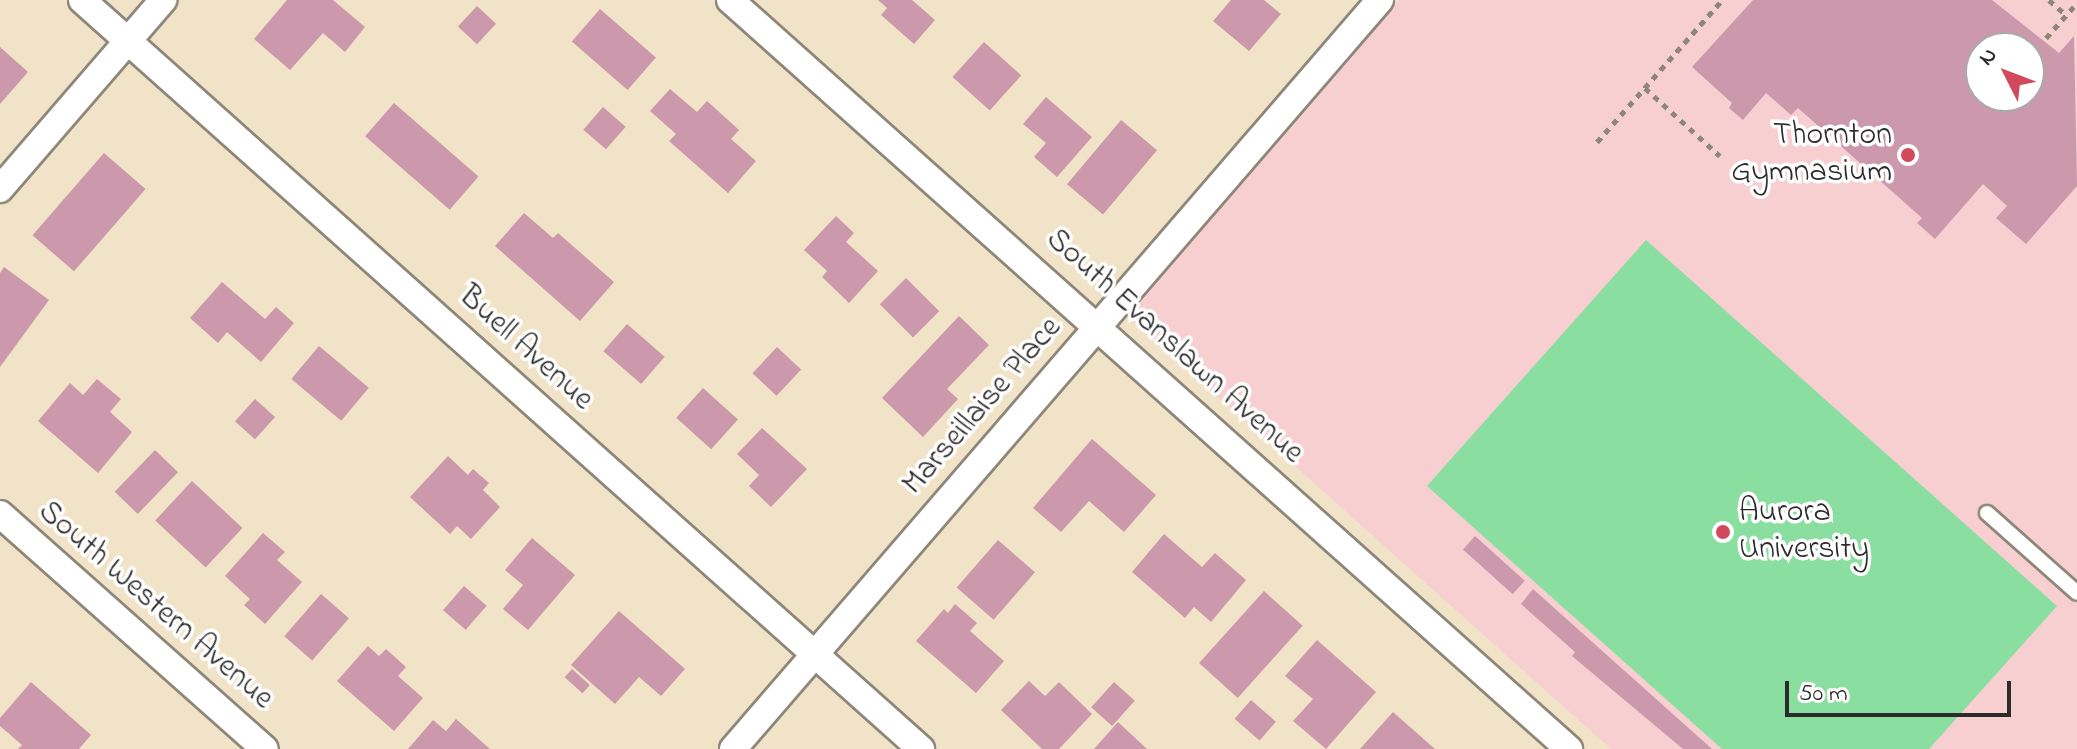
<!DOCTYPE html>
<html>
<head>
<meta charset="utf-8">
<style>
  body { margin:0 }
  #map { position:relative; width:2077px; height:749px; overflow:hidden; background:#f1e3c7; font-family:"Indie Flower",sans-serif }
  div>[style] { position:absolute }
  .built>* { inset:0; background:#f7cfd1 }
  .green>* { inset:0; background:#89dea0 }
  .building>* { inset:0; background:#cc98ab; transform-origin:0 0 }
  .path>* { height:5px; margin-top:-2.5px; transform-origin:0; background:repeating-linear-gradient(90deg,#8e8779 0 6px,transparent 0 12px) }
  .roads { filter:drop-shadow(2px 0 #8e8779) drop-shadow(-2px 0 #8e8779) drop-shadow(0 2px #8e8779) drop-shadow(0 -2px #8e8779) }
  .service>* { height:14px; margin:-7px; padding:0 7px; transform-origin:7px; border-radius:7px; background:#fff }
  .minor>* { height:26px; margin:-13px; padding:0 13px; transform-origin:13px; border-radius:13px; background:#fff }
  .dots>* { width:22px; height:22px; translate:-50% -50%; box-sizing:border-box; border:4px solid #fff; border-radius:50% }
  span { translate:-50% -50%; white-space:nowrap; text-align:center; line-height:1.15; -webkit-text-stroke:7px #fff; paint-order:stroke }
  .poi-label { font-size:32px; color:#2b2b2b }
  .right { translate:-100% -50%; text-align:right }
  .left { translate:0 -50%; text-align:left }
  .street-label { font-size:32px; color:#2b2b2b }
  .north { position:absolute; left:1965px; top:32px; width:80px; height:80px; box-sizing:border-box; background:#fff; border:2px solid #aaa; border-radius:50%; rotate:312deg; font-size:22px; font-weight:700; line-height:32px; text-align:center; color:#2b2b2b }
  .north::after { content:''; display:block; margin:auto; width:28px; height:36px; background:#d1495b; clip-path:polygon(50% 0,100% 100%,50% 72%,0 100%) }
  .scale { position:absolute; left:1785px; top:681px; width:226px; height:36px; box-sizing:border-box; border:4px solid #2b2b2b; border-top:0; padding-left:10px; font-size:24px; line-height:28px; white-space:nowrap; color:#2b2b2b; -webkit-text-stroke:6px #fff; paint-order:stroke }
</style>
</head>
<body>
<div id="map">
  <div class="built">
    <div style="clip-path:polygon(evenodd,1399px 0,2077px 0,2077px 749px,1611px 749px,1125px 314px,1399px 0,1981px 48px,2029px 48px,2029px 96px,1981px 96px,1981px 48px)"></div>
  </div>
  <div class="green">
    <div style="clip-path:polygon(1646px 240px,2057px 606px,1929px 749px,1722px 749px,1427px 486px)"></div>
  </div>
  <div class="building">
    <div style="clip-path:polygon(287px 0,333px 0,365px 27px,345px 52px,323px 33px,290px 70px,254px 39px)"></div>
    <div style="clip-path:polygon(878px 0,912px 0,935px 20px,914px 44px,881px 15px,887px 8px)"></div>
    <div style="clip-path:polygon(1231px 0,1264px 0,1281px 14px,1249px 51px,1213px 21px)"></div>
    <div style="clip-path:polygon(evenodd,1753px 0,1992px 0,2059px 53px,2074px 36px,2077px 186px,2026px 244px,1996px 218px,2007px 206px,1983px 184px,1935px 239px,1917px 223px,1922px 218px,1798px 108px,1791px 115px,1766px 93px,1743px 120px,1729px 108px,1732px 103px,1692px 67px,1753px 0,1981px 48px,2029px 48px,2029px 96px,1981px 96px,1981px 48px)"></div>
    <div style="left:477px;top:6px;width:26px;height:28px;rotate:43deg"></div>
    <div style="left:600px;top:9px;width:74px;height:43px;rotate:41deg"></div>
    <div style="left:984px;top:42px;width:50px;height:47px;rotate:42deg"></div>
    <div style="clip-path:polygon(0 47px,28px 72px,0 104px)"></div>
    <div style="clip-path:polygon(670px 89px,697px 112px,707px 101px,739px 130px,731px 139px,756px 161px,728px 193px,669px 141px,676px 134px,650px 111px)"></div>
    <div style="clip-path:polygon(1046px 97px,1092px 137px,1057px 177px,1034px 157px,1046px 143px,1023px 124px)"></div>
    <div style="left:394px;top:103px;width:112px;height:44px;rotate:41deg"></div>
    <div style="left:603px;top:107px;width:30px;height:30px;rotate:41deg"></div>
    <div style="left:1121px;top:120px;width:47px;height:84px;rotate:40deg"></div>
    <div style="left:104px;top:153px;width:55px;height:109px;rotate:41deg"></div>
    <div style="clip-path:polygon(524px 213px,553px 238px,558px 233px,614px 282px,580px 321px,495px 246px)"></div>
    <div style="clip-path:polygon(836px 216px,854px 233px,846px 242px,878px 271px,849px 303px,822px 277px,827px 271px,804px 250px)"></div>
    <div style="clip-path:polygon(4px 267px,49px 300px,0 367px,0 273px)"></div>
    <div style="left:906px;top:278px;width:47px;height:37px;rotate:45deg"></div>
    <div style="clip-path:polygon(222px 282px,265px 319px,276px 307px,294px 323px,261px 362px,227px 332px,218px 343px,190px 318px)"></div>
    <div style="clip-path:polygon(959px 316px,989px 345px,947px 389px,958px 399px,923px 437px,882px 398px)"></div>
    <div style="left:627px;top:324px;width:50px;height:36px;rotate:41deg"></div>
    <div style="left:319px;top:346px;width:65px;height:43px;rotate:40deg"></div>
    <div style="left:777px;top:347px;width:33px;height:36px;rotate:43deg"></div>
    <div style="clip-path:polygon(97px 379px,121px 399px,110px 412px,132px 432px,98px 473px,38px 421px,70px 383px,83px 395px)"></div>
    <div style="left:703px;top:388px;width:47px;height:40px;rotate:42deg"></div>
    <div style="left:255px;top:399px;width:27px;height:30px;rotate:42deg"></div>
    <div style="clip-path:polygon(762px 428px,807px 469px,771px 507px,749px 486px,759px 475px,737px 454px)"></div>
    <div style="clip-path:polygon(1092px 439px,1156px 495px,1124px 532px,1089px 501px,1061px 532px,1033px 508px)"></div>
    <div style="left:155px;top:450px;width:32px;height:58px;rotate:44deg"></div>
    <div style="clip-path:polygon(448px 456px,468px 475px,473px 469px,489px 483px,483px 490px,500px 507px,471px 539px,457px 526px,450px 534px,410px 497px)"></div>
    <div style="left:192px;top:481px;width:69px;height:54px;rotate:43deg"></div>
    <div style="clip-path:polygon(263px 533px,285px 552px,277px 560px,302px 582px,265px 624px,244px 605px,250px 599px,225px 576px)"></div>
    <div style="clip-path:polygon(1164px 534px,1202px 567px,1215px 553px,1246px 580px,1211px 622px,1194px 607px,1185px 618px,1132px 572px)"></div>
    <div style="left:1475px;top:536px;width:67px;height:18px;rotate:42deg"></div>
    <div style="clip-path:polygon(532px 538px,575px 575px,528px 630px,503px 609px,523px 585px,505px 570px)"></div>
    <div style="left:998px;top:540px;width:49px;height:63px;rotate:41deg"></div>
    <div style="left:464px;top:586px;width:30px;height:32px;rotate:41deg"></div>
    <div style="clip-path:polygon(1533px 589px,1712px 749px,1683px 749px,1572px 656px,1575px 652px,1521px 604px)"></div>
    <div style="left:1264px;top:591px;width:52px;height:97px;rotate:42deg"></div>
    <div style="left:321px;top:594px;width:37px;height:56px;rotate:41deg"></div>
    <div style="clip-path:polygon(955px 604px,977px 623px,970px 631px,1004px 661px,976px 693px,916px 641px,944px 609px,948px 613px)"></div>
    <div style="clip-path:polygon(619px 611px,685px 669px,661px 696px,639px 677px,615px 704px,571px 665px)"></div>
    <div style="clip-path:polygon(1317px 640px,1376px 692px,1326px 749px,1293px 721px,1313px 699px,1285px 676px)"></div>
    <div style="clip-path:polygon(368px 646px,379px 656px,386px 649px,406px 667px,398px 676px,423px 698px,394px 731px,337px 681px)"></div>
    <div style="left:572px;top:669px;width:24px;height:11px;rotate:42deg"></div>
    <div style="clip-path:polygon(1029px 681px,1045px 696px,1059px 682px,1092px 714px,1059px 749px,1042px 749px,1001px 710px)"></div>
    <div style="clip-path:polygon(31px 682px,91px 735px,79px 749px,18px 749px,22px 745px,0 726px,0 718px)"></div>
    <div style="left:1114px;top:682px;width:28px;height:34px;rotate:42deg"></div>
    <div style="left:1251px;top:700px;width:33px;height:25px;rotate:41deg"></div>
    <div style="clip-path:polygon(1393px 712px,1435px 749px,1360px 749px)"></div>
    <div style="clip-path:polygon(456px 719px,490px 749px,408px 749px,433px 720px,446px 731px)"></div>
    <div style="clip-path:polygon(1118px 722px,1147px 749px,1094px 749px)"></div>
  </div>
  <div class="path">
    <div style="left:2049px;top:0;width:23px;rotate:41deg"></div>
    <div style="left:2046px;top:38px;width:47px;rotate:-48.5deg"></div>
    <div style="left:1645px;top:88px;width:101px;rotate:42.2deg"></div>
    <div style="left:1597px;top:142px;width:189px;rotate:-48.6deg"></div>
  </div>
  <div class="roads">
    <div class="service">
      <div style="left:1987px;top:513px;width:120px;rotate:41.6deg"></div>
    </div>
    <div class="minor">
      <div style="left:82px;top:0;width:1125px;rotate:41.76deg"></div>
      <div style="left:730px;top:0;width:1125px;rotate:41.76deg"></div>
      <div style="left:0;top:189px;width:250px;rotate:-49.2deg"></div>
      <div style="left:0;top:514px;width:354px;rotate:41.6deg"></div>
      <div style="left:733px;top:749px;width:990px;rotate:-49.18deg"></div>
    </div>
  </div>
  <div class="dots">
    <div style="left:1908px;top:155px;background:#d1495b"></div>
    <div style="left:1723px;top:532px;background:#d1495b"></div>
  </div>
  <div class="poi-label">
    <span class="right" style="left:1892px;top:155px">Thornton<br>Gymnasium</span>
    <span class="left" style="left:1739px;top:532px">Aurora<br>University</span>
  </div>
  <div class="street-label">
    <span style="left:1174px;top:347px;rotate:42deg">South Evanslawn Avenue</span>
    <span style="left:525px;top:349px;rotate:42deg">Buell Avenue</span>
    <span style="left:983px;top:407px;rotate:-49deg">Marseillaise Place</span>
    <span style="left:155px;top:606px;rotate:41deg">South Western Avenue</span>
  </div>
  <div class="north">N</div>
  <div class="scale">50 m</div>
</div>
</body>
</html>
